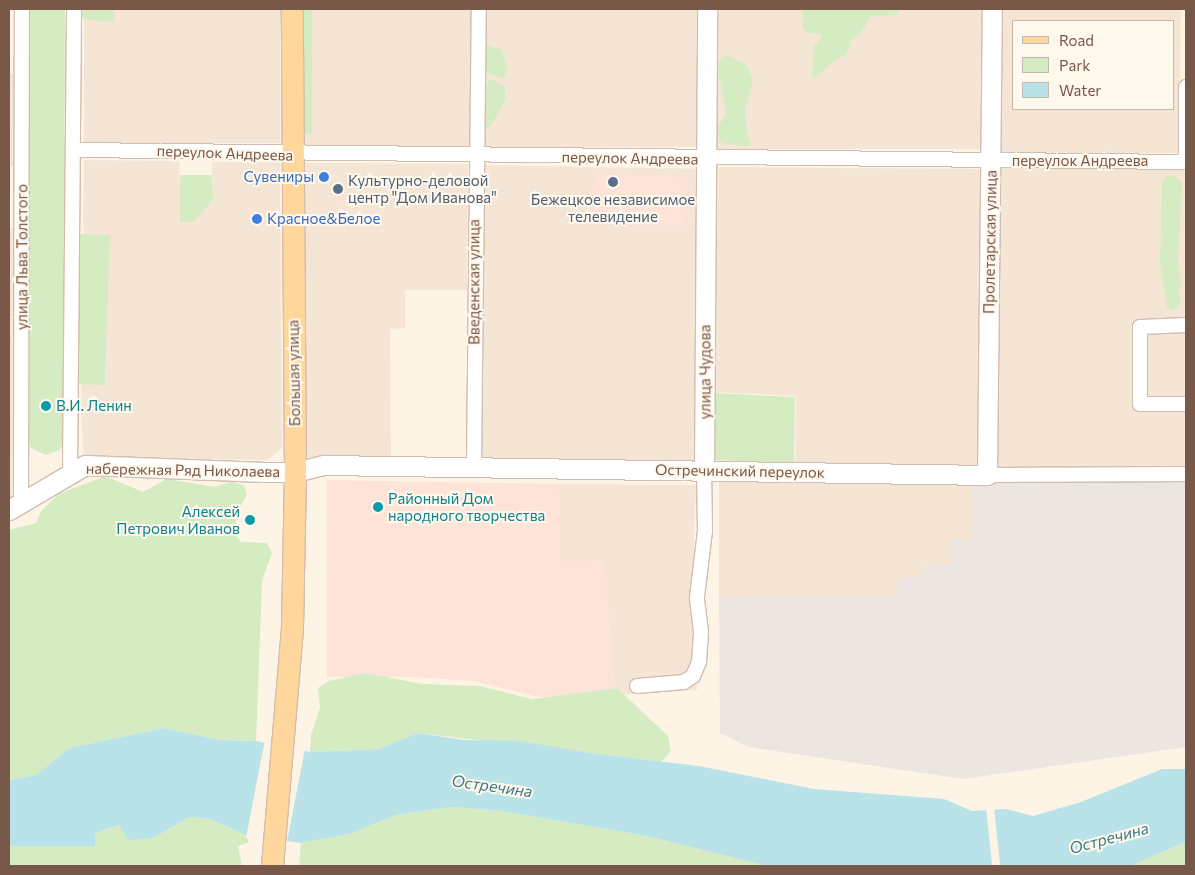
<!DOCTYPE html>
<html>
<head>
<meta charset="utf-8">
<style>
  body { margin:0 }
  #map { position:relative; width:1195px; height:875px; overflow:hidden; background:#fdf4e6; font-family:Commissioner,sans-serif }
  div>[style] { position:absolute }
  .residential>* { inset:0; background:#f5e5d4; transform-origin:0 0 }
  .commercial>* { inset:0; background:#fee3d9; transform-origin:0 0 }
  .industrial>* { inset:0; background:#ede6e0 }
  .green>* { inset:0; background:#d5ecc3; transform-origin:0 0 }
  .water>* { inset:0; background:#b9e3e8 }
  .pier>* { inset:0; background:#fdf4e6; transform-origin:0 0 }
  .roads { filter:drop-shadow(1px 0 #d2bdae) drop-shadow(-1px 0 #d2bdae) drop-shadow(0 1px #d2bdae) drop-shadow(0 -1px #d2bdae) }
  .street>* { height:14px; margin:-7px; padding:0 7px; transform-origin:7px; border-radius:7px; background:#fff }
  .secondary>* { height:19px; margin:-9.5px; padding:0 9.5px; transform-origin:9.5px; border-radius:9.5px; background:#fff }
  .primary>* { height:21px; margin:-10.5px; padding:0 10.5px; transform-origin:10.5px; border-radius:10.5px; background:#ffd79c }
  .dots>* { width:14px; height:14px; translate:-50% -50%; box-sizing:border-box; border:2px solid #fff8ed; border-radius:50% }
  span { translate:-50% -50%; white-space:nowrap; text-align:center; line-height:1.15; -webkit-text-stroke:4px #fff8ed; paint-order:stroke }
  .street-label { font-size:15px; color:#785849 }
  .shop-label { font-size:15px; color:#366cbe }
  .right { translate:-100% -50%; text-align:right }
  .left { translate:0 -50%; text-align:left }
  .service-label { font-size:15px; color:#4e5e75 }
  .culture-label { font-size:15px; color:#0d838f }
  .water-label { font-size:16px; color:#3f7b86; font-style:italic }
  .frame { position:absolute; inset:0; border:10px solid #785849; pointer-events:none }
  .legend { position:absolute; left:1012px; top:20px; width:162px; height:90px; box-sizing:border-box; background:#fff8ed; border:1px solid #c9b8ab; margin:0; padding:6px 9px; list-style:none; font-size:15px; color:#785849 }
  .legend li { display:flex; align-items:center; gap:10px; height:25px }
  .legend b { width:25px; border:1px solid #c9b8ab }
</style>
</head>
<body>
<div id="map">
  <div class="residential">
    <div style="left:84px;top:9px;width:196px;height:134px"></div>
    <div style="left:303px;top:9px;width:169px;height:137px"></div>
    <div style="left:484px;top:9px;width:217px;height:138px"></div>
    <div style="left:713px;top:9px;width:271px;height:140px"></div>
    <div style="clip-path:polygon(evenodd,1000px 9px,1181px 9px,1179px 153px,999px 153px,1000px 9px,1014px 21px,1174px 21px,1174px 109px,1014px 109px,1014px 21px)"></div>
    <div style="left:9px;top:74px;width:7px;height:92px"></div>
    <div style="clip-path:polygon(84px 160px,179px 161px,181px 222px,213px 200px,212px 162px,280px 162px,282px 448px,267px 460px,84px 457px,81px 414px)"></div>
    <div style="clip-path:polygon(303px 163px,468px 164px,467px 290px,405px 290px,405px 328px,390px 329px,391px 458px,305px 457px)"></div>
    <div style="left:481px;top:165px;width:219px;height:293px;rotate:1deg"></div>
    <div style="clip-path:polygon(711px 167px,983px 169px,978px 469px,795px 466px,796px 396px,709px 392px)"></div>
    <div style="left:1186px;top:168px;width:301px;height:188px;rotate:90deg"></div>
    <div style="left:9px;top:229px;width:6px;height:271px"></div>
    <div style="clip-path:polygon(719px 479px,971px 482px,971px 541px,951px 564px,928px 565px,921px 577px,898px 596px,719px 597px)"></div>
    <div style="clip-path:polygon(559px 484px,696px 485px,692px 595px,697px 690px,615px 695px,604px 561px,560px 561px)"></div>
  </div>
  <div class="commercial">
    <div style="left:594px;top:175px;width:93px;height:49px;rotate:1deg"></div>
    <div style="clip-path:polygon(327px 480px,559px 484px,560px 561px,604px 560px,615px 695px,538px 697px,473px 681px,411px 677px,327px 677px)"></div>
  </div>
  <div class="industrial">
    <div style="clip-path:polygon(1186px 481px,1186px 747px,963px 779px,749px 747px,720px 733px,719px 597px,898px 596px,898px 578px,921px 577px,928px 565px,951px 564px,952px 540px,971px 541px,971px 482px)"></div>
  </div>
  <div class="green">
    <div style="clip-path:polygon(30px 9px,65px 9px,64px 441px,60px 450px,46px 455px,31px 448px,29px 440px)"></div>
    <div style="clip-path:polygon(79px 9px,114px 9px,114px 22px,83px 19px)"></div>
    <div style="left:304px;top:9px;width:8px;height:125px"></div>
    <div style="clip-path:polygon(802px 9px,900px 9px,896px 15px,871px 16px,861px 33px,849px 42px,850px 48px,846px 55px,838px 58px,815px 78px,812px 76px,814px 46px,822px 38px,821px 34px,807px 33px,803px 29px)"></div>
    <div style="clip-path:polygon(485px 44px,502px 50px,507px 69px,503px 79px,483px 71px)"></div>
    <div style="clip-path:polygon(727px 55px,747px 66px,753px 80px,745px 110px,747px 134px,751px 144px,748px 147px,721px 143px,718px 134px,717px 128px,725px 116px,725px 104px,716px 64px)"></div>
    <div style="clip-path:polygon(490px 79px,504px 85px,506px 99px,490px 127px,486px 127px,483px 120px,482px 89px)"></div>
    <div style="clip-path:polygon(180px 175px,212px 175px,213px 200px,193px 222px,180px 222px)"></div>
    <div style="clip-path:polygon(1167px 175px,1176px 177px,1182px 183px,1178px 264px,1182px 284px,1178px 292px,1181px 301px,1178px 307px,1171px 311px,1167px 307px,1160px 265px,1162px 182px)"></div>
    <div style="left:78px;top:234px;width:32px;height:150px;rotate:2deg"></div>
    <div style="clip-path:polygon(711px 393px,795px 397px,794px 463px,714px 460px,709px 451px)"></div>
    <div style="clip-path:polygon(105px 476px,143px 492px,166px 479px,215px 487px,233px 481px,244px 486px,247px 494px,236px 516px,237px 537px,241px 542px,267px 543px,272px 553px,262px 581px,256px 741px,220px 740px,164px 728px,69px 748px,36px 775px,9px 780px,9px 530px,36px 523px,41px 511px,59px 494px)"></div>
    <div style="clip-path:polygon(366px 673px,422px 684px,480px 686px,532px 699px,617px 688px,668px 736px,671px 751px,661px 762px,418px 733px,379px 749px,310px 752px,311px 735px,320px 708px,318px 688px,328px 681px)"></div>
    <div style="clip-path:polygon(452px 807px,502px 811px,646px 836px,767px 866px,299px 866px,301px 843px,349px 834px,396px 815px)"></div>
    <div style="clip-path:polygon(189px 817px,210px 819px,248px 836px,248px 843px,238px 846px,242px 866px,9px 866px,9px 846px,95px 846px,94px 833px,120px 825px,154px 838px)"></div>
    <div style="clip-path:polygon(1186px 842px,1186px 866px,1130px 866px,1184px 843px)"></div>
  </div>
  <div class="water">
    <div style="clip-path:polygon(164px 728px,220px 740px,256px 741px,310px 752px,379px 749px,418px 733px,464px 740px,519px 741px,596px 754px,699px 766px,814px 789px,944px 799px,972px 811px,1006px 809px,1033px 816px,1081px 802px,1162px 769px,1186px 769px,1186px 842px,1130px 866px,767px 866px,646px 836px,502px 811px,452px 807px,396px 815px,349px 834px,301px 843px,248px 836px,210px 819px,189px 817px,154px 838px,128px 840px,119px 825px,95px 833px,95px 846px,9px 846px,9px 780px,36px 775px,69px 748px)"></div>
  </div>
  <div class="pier">
    <div style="left:265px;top:740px;width:41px;height:100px;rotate:11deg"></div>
    <div style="left:994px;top:807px;width:59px;height:8px;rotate:84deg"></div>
  </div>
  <div class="roads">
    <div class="street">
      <div style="left:1186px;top:87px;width:70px;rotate:90deg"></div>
      <div style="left:74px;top:150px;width:1112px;rotate:0.62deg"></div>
      <div style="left:1186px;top:325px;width:46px;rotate:177.5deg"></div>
      <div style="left:1140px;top:327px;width:77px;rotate:90deg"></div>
      <div style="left:1140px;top:404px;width:46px"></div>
      <div style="left:474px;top:465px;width:456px;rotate:-89.4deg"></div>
      <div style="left:70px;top:472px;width:463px;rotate:-89.5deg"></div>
      <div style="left:987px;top:475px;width:199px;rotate:-0.3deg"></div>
      <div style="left:21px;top:505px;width:496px;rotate:-89.9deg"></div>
      <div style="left:637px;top:686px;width:47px;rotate:-4.9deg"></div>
      <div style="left:684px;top:682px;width:11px;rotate:-34deg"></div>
      <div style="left:693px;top:676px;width:15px;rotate:-67deg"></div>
      <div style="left:699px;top:662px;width:30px;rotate:-86deg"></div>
      <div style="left:701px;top:632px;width:35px;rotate:-97deg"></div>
      <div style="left:697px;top:597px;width:66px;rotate:-83.1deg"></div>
      <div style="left:705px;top:531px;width:61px;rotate:-90.9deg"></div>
    </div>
    <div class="secondary">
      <div style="left:704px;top:470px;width:461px;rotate:-89.6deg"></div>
      <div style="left:9px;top:510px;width:88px;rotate:-30.6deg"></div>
      <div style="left:85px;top:465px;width:180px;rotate:2.2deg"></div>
      <div style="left:265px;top:472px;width:30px"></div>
      <div style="left:295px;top:472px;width:30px;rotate:-14deg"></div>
      <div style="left:324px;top:465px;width:663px;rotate:0.86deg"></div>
      <div style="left:987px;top:475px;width:466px;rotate:-89.4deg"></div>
    </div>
    <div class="primary">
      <div style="left:272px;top:866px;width:240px;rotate:-85.2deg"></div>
      <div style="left:292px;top:627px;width:155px;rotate:-88.9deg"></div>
      <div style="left:295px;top:472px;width:463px;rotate:-90.4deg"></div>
    </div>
  </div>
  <div class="dots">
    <div style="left:324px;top:177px;background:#3f7fe0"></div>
    <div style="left:613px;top:182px;background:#5c6f8a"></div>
    <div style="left:338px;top:189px;background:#5c6f8a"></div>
    <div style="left:257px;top:219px;background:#3f7fe0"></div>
    <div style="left:46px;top:406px;background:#0f9aa8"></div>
    <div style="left:378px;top:507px;background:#0f9aa8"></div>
    <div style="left:250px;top:520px;background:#0f9aa8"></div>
  </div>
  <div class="street-label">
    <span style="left:225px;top:153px;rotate:2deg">переулок Андреева</span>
    <span style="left:630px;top:158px;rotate:1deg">переулок Андреева</span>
    <span style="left:1080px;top:161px">переулок Андреева</span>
    <span style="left:990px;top:242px;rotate:-89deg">Пролетарская улица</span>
    <span style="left:22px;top:257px;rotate:-90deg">улица Льва Толстого</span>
    <span style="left:474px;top:282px;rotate:-90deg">Введенская улица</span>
    <span style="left:705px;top:372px;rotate:-90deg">улица Чудова</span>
    <span style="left:294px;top:373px;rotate:-91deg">Большая улица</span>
    <span style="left:183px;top:470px;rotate:1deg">набережная Ряд Николаева</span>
    <span style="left:740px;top:471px;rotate:1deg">Остречинский переулок</span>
  </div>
  <div class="shop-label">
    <span class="right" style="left:314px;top:177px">Сувениры</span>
    <span class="left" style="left:267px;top:219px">Красное&amp;Белое</span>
  </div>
  <div class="service-label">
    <span class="left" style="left:348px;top:189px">Культурно-деловой<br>центр "Дом Иванова"</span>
    <span style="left:613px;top:208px">Бежецкое независимое<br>телевидение</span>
  </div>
  <div class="culture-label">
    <span class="left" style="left:56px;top:406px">В.И. Ленин</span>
    <span class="left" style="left:388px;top:507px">Районный Дом<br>народного творчества</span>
    <span class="right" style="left:240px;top:520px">Алексей<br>Петрович Иванов</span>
  </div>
  <div class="water-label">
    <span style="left:492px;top:786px;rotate:8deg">Остречина</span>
    <span style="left:1109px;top:838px;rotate:-15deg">Остречина</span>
  </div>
  <div class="frame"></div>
  <ul class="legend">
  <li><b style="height:6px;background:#ffd79c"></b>Road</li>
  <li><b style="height:14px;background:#d5ecc3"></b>Park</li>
  <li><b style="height:14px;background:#b9e3e8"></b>Water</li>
  </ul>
</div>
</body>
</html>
